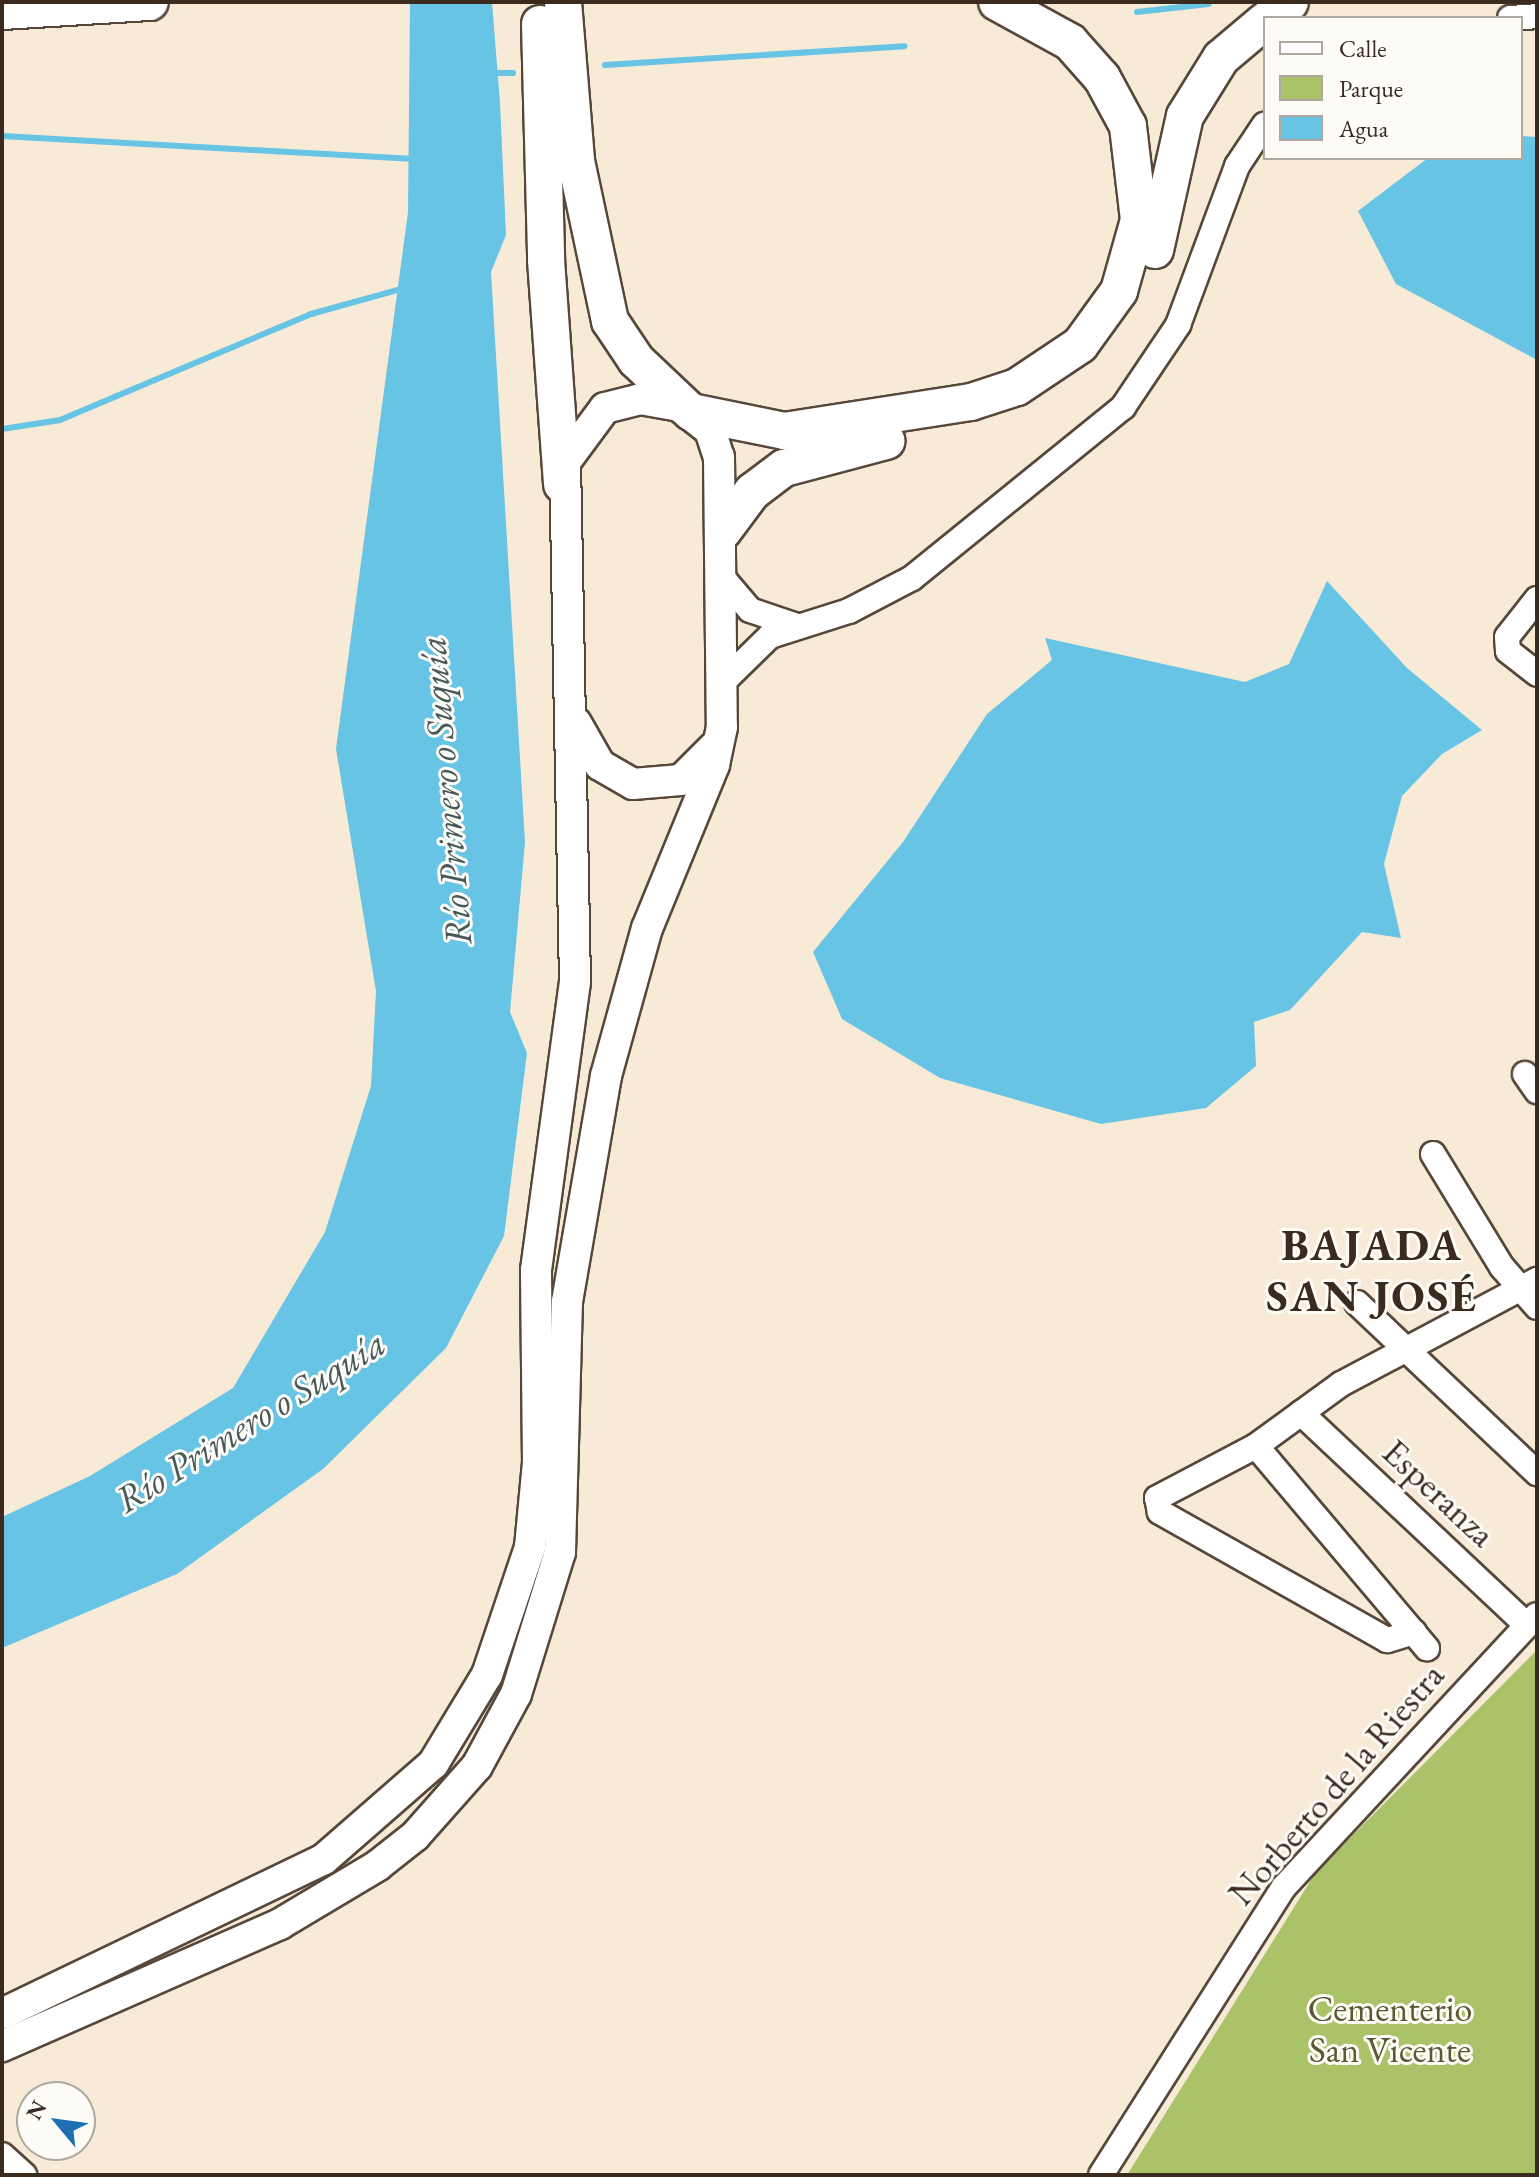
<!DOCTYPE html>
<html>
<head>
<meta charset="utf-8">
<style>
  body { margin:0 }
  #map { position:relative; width:1539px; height:2177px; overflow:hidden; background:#f7ead7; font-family:"EB Garamond",serif }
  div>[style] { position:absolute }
  .green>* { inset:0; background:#abc368 }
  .water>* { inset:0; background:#67c4e5 }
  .stream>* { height:6px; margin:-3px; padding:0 3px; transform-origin:3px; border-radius:3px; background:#67c4e5 }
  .roads { filter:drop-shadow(2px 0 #57473a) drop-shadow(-2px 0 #57473a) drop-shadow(0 2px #57473a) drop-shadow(0 -2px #57473a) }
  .minor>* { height:24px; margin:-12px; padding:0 12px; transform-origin:12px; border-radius:12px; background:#fff }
  .major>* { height:30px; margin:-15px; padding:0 15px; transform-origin:15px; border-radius:15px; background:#fff }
  .highway>* { height:36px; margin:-18px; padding:0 18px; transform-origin:18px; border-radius:18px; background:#fff }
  span { translate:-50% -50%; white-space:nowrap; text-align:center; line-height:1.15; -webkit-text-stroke:6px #fdfcf7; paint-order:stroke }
  .street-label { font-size:36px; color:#3b2a1e }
  .park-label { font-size:36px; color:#5d5834 }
  .water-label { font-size:38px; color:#48585a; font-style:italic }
  .district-label { font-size:44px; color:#3b2a1e; font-weight:700; letter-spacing:2px }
  .frame { position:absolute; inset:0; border:4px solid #3b2a1e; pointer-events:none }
  .legend { position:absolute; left:1263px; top:16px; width:260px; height:144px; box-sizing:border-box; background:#fdfcf7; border:2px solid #afa8a0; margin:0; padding:10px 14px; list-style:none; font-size:24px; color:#3b2a1e }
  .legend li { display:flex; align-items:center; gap:16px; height:40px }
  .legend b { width:40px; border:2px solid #afa8a0 }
  .north { position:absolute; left:16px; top:2081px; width:80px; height:80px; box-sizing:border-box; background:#fdfcf7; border:2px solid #afa8a0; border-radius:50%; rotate:299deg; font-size:22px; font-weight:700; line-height:32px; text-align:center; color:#3b2a1e }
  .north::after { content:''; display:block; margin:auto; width:28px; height:36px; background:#1f6fb2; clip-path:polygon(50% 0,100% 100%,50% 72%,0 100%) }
</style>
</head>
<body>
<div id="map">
  <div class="green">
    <div style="clip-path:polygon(1537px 1650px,1537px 2175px,1127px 2175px,1316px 1872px)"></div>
  </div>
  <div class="water">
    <div style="clip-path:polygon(410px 2px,492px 2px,500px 103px,506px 235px,491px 272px,525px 842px,510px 1012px,527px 1053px,504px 1236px,446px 1348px,323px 1469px,177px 1574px,2px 1648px,2px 1517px,90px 1476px,233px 1388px,325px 1232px,371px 1086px,376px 991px,336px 749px,408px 212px)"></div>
    <div style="clip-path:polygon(1521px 136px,1537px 137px,1537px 360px,1396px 284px,1358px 211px,1428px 158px,1521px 158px)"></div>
    <div style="clip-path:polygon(1327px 581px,1407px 668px,1482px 730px,1442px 754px,1402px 796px,1384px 864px,1401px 938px,1362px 932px,1290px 1010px,1254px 1022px,1256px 1066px,1206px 1108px,1101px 1124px,940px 1078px,842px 1019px,813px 952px,903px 842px,987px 714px,1052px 660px,1045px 638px,1245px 682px,1289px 664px)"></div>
  </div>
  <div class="stream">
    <div style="left:1137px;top:12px;width:72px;rotate:-6.3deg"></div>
    <div style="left:605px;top:65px;width:300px;rotate:-3.6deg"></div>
    <div style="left:492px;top:73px;width:21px"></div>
    <div style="left:2px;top:136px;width:413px;rotate:3.2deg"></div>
    <div style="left:2px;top:429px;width:59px;rotate:-8.8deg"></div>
    <div style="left:60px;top:420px;width:272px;rotate:-22.9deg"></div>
    <div style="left:311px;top:314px;width:93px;rotate:-15.5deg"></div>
  </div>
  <div class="roads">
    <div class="minor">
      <div style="left:1510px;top:18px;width:27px;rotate:-4deg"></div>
      <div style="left:722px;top:577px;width:43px;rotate:49.7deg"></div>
      <div style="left:750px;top:610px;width:50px;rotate:18.8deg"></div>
      <div style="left:1537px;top:599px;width:48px;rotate:128.3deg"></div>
      <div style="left:1507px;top:637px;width:14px;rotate:86deg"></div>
      <div style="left:1508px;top:651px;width:37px;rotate:38deg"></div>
      <div style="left:724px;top:681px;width:64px;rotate:-44.4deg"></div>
      <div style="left:770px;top:636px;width:83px;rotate:-17.6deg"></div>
      <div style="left:849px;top:611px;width:71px;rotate:-27.6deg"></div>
      <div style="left:912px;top:578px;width:272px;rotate:-39deg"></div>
      <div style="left:1123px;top:407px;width:99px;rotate:-56.1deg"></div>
      <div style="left:1178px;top:325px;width:170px;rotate:-69.6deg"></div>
      <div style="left:1237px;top:166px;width:50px;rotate:-56.3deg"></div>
      <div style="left:1525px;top:1074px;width:21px;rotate:55deg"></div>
      <div style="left:1433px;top:1154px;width:132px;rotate:58.6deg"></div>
      <div style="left:1502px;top:1267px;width:53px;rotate:48.8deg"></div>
      <div style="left:1357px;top:1303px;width:248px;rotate:43.4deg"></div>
      <div style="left:1301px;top:1413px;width:310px;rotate:43.2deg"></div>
      <div style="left:1256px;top:1446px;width:265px;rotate:49.8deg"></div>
      <div style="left:1414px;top:1632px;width:28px;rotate:163deg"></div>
      <div style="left:1387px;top:1640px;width:261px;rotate:-150.6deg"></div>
      <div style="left:1160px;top:1512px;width:14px;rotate:-102deg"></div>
      <div style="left:1157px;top:1498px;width:112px;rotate:-27.7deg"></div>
      <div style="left:1256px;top:1446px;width:105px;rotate:-36.1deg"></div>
      <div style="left:1341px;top:1384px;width:222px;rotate:-28deg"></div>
      <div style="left:2px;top:2155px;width:30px;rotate:42deg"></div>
      <div style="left:1101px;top:2175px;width:341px;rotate:-57.6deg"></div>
      <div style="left:1284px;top:1887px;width:371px;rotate:-47.1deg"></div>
    </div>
    <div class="major">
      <div style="left:576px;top:723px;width:48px;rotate:60.3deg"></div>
      <div style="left:600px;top:765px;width:38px;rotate:30deg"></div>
      <div style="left:633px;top:784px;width:48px;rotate:-4.8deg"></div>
      <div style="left:681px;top:780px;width:47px;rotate:-45deg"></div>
      <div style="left:2px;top:2014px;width:357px;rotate:-25.7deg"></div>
      <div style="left:324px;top:1859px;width:145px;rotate:-41.1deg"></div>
      <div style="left:433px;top:1764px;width:104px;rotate:-58.8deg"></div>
      <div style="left:487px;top:1675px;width:135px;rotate:-71.4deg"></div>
      <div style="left:530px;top:1547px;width:84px;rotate:-84.6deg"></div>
      <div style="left:538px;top:1463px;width:193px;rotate:-90.6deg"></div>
      <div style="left:536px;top:1270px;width:291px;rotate:-82.3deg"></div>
      <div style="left:575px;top:982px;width:520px;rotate:-91.1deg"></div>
      <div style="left:565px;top:462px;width:67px;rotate:-53.5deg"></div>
      <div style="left:605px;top:408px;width:36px;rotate:-14deg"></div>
      <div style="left:640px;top:399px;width:40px;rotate:10deg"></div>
      <div style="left:679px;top:406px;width:39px;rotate:38deg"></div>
      <div style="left:710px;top:430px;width:28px;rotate:72deg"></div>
      <div style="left:719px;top:457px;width:270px;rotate:89.4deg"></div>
      <div style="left:722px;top:727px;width:39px;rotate:102deg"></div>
      <div style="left:714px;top:765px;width:176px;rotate:112.3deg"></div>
      <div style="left:647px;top:928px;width:154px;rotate:105.5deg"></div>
      <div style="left:606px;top:1076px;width:228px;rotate:99.8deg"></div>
      <div style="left:567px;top:1301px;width:251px;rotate:91.6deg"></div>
      <div style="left:560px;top:1552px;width:149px;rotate:107.2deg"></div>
      <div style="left:516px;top:1694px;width:82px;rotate:118.4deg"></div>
      <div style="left:477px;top:1766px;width:94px;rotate:131.5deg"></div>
      <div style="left:415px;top:1836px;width:48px;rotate:141.7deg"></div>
      <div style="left:377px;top:1866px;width:113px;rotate:149.1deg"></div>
      <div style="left:280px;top:1924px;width:304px;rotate:156.3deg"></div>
    </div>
    <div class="highway">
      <div style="left:563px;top:2px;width:160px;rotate:85.3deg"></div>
      <div style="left:576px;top:161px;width:164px;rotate:78deg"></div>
      <div style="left:610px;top:321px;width:47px;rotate:56.3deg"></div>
      <div style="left:636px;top:360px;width:76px;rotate:43.4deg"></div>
      <div style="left:691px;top:412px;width:95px;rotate:11.5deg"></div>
      <div style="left:784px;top:431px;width:189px;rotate:-8.8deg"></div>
      <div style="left:971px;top:402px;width:48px;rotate:-18.1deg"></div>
      <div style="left:1017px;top:387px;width:76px;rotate:-33.7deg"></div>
      <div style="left:1080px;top:345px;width:67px;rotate:-54.2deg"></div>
      <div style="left:1119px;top:291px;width:74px;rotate:-74.3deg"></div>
      <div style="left:1139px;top:220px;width:95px;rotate:-96.7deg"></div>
      <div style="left:1128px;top:126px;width:55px;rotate:-118.4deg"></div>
      <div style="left:1102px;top:78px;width:48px;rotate:-131.6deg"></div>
      <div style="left:1070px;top:42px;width:83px;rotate:-151.3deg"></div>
      <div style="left:2px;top:11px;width:148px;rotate:-3.5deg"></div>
      <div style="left:1269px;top:18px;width:26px;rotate:-37deg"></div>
      <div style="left:540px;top:24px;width:236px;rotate:88.5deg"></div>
      <div style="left:546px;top:260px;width:225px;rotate:85.9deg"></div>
      <div style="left:1155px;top:250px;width:137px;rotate:-77.4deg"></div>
      <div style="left:1185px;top:116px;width:68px;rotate:-58.2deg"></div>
      <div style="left:1221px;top:58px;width:57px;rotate:-40.1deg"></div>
      <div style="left:723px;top:531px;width:49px;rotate:-53.4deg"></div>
      <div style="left:752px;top:492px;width:40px;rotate:-37deg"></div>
      <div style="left:784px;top:468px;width:106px;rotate:-14.8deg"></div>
    </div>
  </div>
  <div class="street-label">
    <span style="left:1439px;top:1493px;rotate:43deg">Esperanza</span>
    <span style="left:1336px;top:1784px;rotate:-49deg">Norberto de la Riestra</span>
  </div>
  <div class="park-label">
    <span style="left:1390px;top:2029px">Cementerio<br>San Vicente</span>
  </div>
  <div class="water-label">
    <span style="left:445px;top:791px;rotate:-95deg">Río Primero o Suquía</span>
    <span style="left:250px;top:1421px;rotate:-32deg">Río Primero o Suquía</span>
  </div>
  <div class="district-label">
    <span style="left:1372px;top:1271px">BAJADA<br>SAN JOSÉ</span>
  </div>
  <div class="frame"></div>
  <ul class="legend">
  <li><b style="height:10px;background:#fff"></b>Calle</li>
  <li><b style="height:22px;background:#abc368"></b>Parque</li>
  <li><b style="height:22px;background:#67c4e5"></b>Agua</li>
  </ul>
  <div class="north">N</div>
</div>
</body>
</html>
